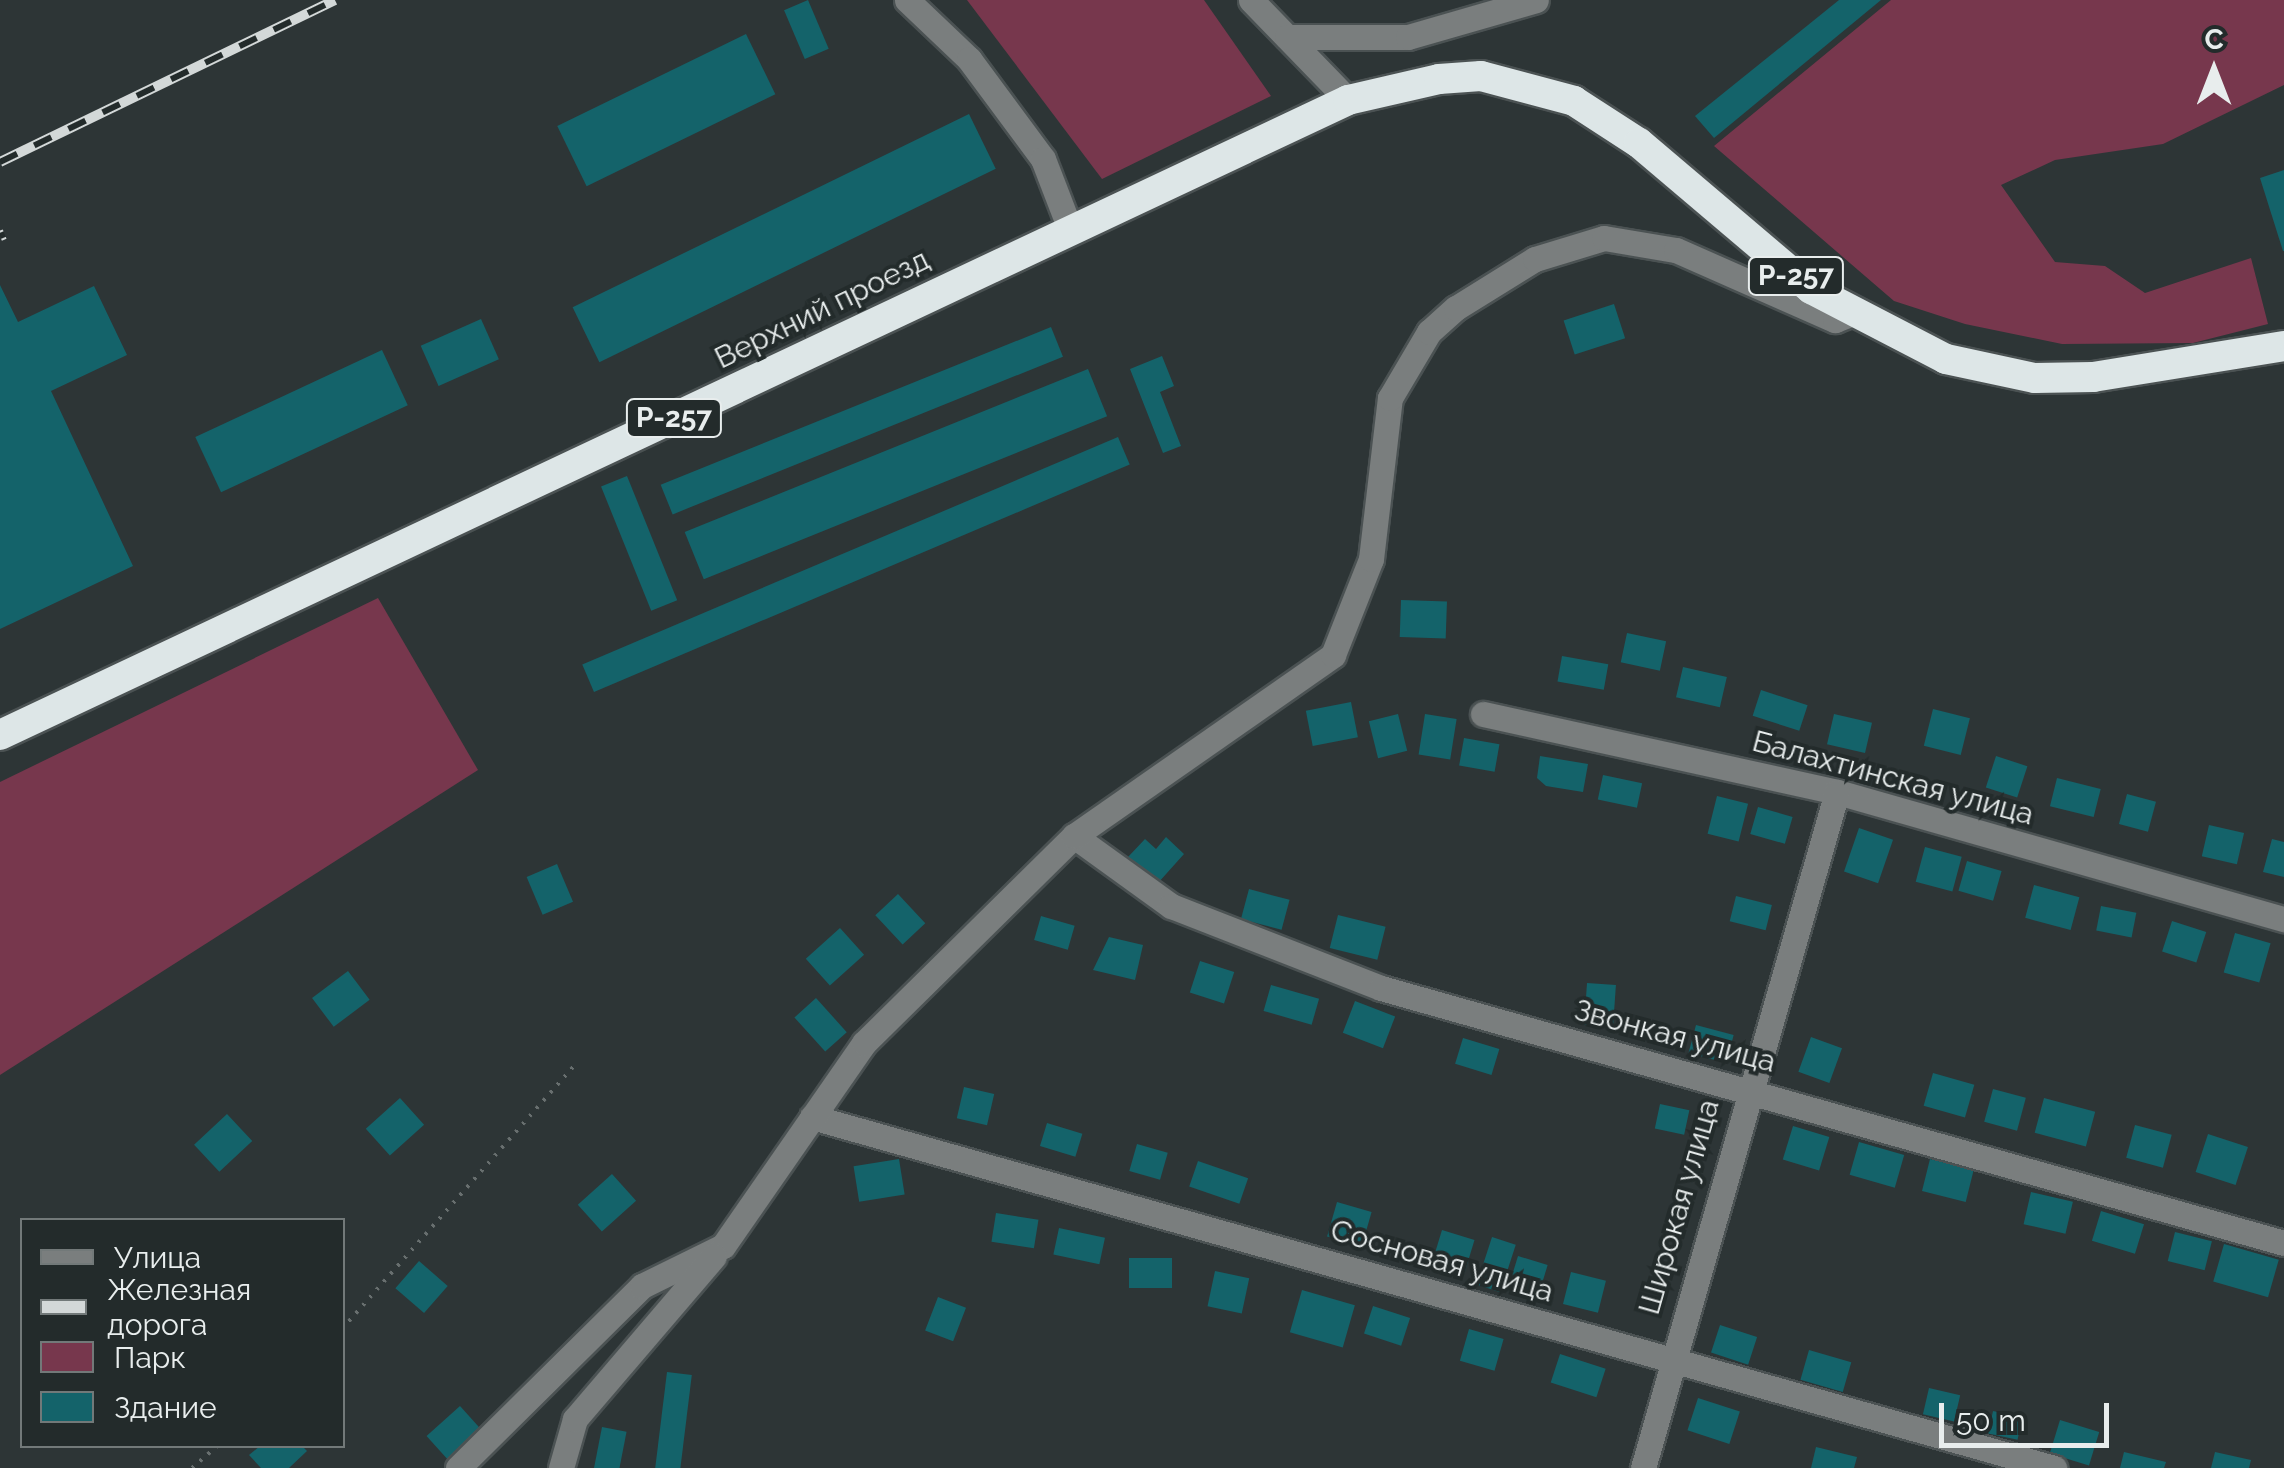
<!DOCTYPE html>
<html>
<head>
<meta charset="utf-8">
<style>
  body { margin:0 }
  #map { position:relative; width:2284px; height:1468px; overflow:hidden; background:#2d3536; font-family:Raleway,sans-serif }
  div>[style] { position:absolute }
  .green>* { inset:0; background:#77374d }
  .building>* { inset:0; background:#14636a; transform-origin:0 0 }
  .path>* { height:4px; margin-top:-2px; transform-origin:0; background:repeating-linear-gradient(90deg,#686f6f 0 2.5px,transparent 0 10.5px) }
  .roads { filter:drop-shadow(2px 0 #4b5253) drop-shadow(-2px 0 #4b5253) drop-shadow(0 2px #4b5253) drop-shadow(0 -2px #4b5253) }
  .minor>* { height:25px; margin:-12.5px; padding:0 12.5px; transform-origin:12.5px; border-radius:12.5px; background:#7a7e7e }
  .highway>* { height:30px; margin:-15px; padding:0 15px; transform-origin:15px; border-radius:15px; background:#dde6e7 }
  .rail>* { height:10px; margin-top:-5px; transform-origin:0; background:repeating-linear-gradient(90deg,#232b2b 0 19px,#d3d8d8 0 38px); box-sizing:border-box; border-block:2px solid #d3d8d8 }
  span { translate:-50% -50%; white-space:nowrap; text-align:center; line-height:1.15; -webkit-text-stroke:8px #232b2b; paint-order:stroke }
  .shield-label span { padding:2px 8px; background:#232b2b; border:2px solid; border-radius:8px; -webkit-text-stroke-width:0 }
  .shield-label { font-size:28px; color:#e8eded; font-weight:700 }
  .street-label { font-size:30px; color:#e8eded }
  .legend { position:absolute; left:20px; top:1218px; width:325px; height:230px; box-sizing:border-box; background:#232b2b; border:2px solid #727979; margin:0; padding:12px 18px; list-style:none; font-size:30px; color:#e8eded }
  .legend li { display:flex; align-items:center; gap:20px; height:50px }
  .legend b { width:50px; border:2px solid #727979 }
  .north { position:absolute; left:2164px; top:20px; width:100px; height:100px; -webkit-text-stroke:8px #232b2b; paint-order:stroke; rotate:0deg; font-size:28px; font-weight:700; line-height:40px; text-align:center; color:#e8eded }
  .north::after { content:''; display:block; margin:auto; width:35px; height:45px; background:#e8eded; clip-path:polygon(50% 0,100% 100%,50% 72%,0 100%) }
  .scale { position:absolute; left:1939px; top:1403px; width:170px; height:45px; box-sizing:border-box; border:5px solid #e8eded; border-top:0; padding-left:12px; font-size:30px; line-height:35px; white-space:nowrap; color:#e8eded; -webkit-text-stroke:8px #232b2b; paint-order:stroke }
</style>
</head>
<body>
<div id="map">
  <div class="green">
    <div style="clip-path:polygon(967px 0,1204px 0,1271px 96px,1102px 179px)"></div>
    <div style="clip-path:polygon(1891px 0,2284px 0,2284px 85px,2163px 144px,2055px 160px,2001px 185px,2055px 262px,2105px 266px,2145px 293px,2251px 258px,2268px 324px,2193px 343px,2062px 344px,1965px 324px,1894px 301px,1714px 146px)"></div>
    <div style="clip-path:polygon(378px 598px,478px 770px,0 1075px,0 782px)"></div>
  </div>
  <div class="building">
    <div style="left:808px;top:0;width:53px;height:26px;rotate:67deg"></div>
    <div style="clip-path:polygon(1839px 0,1881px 0,1714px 138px,1695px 116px)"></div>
    <div style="left:746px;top:34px;width:67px;height:210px;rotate:64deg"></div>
    <div style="left:969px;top:114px;width:61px;height:441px;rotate:64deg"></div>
    <div style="clip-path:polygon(2284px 170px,2284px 251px,2283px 251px,2260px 178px)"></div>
    <div style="clip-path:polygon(0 285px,18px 322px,94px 286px,127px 355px,51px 391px,133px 566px,0 629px)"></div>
    <div style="left:1614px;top:304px;width:36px;height:53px;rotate:72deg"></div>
    <div style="left:481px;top:319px;width:44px;height:66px;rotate:66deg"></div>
    <div style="left:1051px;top:327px;width:32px;height:421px;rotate:68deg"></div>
    <div style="left:382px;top:350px;width:61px;height:206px;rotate:65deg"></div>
    <div style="clip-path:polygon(1162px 356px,1174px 386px,1160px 392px,1181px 446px,1163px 453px,1130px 369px)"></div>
    <div style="left:1088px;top:369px;width:51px;height:435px;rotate:68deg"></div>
    <div style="left:1118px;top:437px;width:30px;height:582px;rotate:67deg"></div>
    <div style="left:627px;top:476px;width:134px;height:28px;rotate:68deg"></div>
    <div style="left:1401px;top:600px;width:46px;height:37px;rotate:2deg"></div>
    <div style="left:1627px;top:633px;width:40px;height:30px;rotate:12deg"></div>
    <div style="left:1562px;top:656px;width:47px;height:26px;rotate:10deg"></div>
    <div style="left:1683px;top:667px;width:45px;height:31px;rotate:13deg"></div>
    <div style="left:1761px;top:690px;width:49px;height:27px;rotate:18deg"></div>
    <div style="left:1351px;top:702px;width:36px;height:46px;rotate:79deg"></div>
    <div style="left:1933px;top:709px;width:38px;height:38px;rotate:14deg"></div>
    <div style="left:1398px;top:714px;width:38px;height:30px;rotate:76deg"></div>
    <div style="left:1425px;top:714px;width:32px;height:41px;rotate:9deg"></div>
    <div style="left:1834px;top:714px;width:39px;height:31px;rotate:13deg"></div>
    <div style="left:1464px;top:738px;width:36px;height:28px;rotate:10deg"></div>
    <div style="clip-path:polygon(1540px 756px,1588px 764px,1583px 792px,1546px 786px,1537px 778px)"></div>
    <div style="left:1996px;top:756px;width:33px;height:33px;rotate:18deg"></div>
    <div style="left:1603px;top:775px;width:40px;height:25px;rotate:12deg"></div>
    <div style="left:2057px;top:778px;width:45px;height:29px;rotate:14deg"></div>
    <div style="left:2127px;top:794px;width:30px;height:31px;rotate:15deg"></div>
    <div style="left:1717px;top:796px;width:32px;height:39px;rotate:14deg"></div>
    <div style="left:1758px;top:807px;width:36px;height:28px;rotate:16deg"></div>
    <div style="left:2209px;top:825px;width:36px;height:32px;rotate:13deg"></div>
    <div style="left:1859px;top:828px;width:36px;height:46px;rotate:19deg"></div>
    <div style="clip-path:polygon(1166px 837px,1184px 854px,1158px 883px,1128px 857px,1145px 839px,1156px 849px)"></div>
    <div style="clip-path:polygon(2272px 839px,2284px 842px,2284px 877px,2263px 872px)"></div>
    <div style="left:1925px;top:847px;width:38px;height:36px;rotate:15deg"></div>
    <div style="left:1967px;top:861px;width:36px;height:31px;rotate:16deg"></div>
    <div style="left:557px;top:864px;width:41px;height:33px;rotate:67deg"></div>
    <div style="left:2034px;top:885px;width:47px;height:34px;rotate:15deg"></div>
    <div style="left:1249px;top:889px;width:42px;height:31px;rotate:15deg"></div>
    <div style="left:898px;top:894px;width:40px;height:31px;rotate:47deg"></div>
    <div style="left:1736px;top:896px;width:37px;height:26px;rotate:14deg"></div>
    <div style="left:2101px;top:906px;width:36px;height:25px;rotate:11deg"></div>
    <div style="left:1338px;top:915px;width:49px;height:34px;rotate:14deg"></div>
    <div style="left:1041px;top:916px;width:35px;height:25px;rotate:16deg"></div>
    <div style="left:2172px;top:921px;width:36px;height:32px;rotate:18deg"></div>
    <div style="left:840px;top:928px;width:36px;height:46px;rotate:48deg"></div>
    <div style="left:2235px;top:933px;width:37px;height:41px;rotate:16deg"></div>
    <div style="clip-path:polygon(1109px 937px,1143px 945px,1135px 980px,1093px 970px)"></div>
    <div style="left:1200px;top:961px;width:36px;height:33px;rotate:18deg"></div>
    <div style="left:348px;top:971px;width:36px;height:45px;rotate:53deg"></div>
    <div style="left:1587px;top:983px;width:29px;height:42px;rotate:4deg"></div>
    <div style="left:1271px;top:985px;width:50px;height:27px;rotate:16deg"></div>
    <div style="left:816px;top:998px;width:46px;height:29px;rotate:48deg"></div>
    <div style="left:1355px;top:1001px;width:43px;height:34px;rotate:21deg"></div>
    <div style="left:1696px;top:1025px;width:39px;height:29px;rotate:15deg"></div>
    <div style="left:1811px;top:1037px;width:33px;height:37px;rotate:20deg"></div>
    <div style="left:1463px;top:1038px;width:38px;height:27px;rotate:17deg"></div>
    <div style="left:1933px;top:1073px;width:43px;height:34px;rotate:16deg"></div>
    <div style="left:964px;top:1087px;width:31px;height:32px;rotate:13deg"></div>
    <div style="left:1993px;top:1089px;width:34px;height:34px;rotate:15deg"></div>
    <div style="left:400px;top:1098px;width:36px;height:46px;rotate:48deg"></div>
    <div style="left:2044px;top:1098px;width:53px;height:36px;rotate:15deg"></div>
    <div style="left:1660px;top:1104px;width:30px;height:25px;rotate:12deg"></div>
    <div style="left:227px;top:1114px;width:37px;height:45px;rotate:47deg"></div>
    <div style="left:1047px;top:1123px;width:37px;height:24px;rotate:17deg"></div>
    <div style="left:2135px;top:1125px;width:38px;height:34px;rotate:15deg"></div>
    <div style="left:1793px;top:1126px;width:38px;height:35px;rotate:17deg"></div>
    <div style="left:2208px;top:1134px;width:42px;height:40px;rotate:18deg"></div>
    <div style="left:1859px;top:1142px;width:47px;height:34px;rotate:16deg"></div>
    <div style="left:1137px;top:1144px;width:32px;height:28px;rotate:16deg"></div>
    <div style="left:899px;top:1159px;width:36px;height:46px;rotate:81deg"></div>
    <div style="left:1930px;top:1159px;width:45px;height:33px;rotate:14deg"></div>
    <div style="left:1198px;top:1161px;width:53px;height:27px;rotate:19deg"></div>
    <div style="left:612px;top:1174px;width:36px;height:46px;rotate:48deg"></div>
    <div style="left:2031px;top:1192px;width:43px;height:33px;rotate:13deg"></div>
    <div style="left:1337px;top:1202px;width:36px;height:36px;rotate:16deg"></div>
    <div style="left:2101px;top:1211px;width:45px;height:31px;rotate:17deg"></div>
    <div style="left:996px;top:1213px;width:43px;height:29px;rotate:9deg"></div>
    <div style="left:1059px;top:1228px;width:47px;height:27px;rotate:12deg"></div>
    <div style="left:1442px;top:1230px;width:34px;height:34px;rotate:17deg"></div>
    <div style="left:2175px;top:1232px;width:38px;height:30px;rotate:14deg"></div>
    <div style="left:1492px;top:1237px;width:25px;height:50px;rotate:18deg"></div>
    <div style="left:2224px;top:1244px;width:57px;height:39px;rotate:16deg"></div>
    <div style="left:1518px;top:1256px;width:31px;height:31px;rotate:17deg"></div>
    <div style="left:1129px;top:1258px;width:43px;height:30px"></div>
    <div style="left:419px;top:1261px;width:38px;height:36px;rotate:41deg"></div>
    <div style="left:1215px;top:1271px;width:35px;height:36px;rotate:12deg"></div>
    <div style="left:1571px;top:1272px;width:36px;height:33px;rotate:14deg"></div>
    <div style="left:1302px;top:1290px;width:55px;height:44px;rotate:16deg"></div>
    <div style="left:938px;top:1297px;width:30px;height:36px;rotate:21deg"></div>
    <div style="left:1373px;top:1306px;width:39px;height:29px;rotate:18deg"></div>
    <div style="left:1720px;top:1325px;width:39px;height:29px;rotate:18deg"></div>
    <div style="left:1469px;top:1329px;width:36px;height:33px;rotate:16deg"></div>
    <div style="left:1809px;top:1350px;width:44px;height:31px;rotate:16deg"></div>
    <div style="left:1560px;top:1354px;width:48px;height:30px;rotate:18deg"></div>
    <div style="left:667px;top:1372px;width:25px;height:97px;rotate:7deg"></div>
    <div style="left:1929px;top:1388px;width:32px;height:27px;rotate:13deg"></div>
    <div style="left:1698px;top:1398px;width:44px;height:34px;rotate:18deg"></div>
    <div style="left:460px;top:1406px;width:36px;height:45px;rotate:48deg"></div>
    <div style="left:1993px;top:1411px;width:30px;height:23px;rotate:12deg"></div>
    <div style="left:2060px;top:1420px;width:41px;height:35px;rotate:17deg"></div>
    <div style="left:602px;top:1427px;width:25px;height:42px;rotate:11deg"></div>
    <div style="clip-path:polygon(260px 1446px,302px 1446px,307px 1451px,289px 1468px,261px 1468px,249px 1455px)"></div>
    <div style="clip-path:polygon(1816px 1447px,1857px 1457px,1854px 1468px,1811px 1468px)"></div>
    <div style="clip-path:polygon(2124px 1452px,2166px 1462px,2164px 1468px,2120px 1468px)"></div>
    <div style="clip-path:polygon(2215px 1452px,2251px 1460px,2249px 1468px,2211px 1468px)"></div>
  </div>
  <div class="path">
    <div style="left:342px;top:1329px;width:356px;rotate:-48.6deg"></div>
    <div style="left:192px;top:1468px;width:33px;rotate:-41deg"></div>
  </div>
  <div class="roads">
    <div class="minor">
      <div style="left:907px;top:0;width:86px;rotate:43.6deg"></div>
      <div style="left:969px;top:59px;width:124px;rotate:53.5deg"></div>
      <div style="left:1043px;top:159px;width:75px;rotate:68.9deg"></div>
      <div style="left:1251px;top:0;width:139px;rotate:45.9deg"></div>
      <div style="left:1287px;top:37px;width:121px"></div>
      <div style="left:1408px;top:37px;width:133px;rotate:-16.1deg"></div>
      <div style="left:1483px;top:714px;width:362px;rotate:12.4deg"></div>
      <div style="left:1837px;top:792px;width:465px;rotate:15.9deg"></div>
      <div style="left:1074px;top:836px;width:120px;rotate:35.8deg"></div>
      <div style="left:1171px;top:906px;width:225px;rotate:21.3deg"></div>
      <div style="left:1381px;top:988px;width:938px;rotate:15.77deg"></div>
      <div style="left:812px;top:1117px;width:1291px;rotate:15.78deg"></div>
      <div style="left:458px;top:1468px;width:259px;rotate:-44.7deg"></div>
      <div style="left:642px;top:1286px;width:90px;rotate:-26.3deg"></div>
      <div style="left:723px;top:1246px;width:247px;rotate:-55.2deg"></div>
      <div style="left:864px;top:1043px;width:295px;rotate:-44.6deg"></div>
      <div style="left:1074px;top:836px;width:316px;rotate:-34.9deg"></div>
      <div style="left:1333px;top:655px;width:103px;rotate:-68.4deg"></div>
      <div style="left:1371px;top:559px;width:162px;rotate:-83.3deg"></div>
      <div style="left:1390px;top:398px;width:77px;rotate:-59.4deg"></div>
      <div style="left:1429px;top:332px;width:36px;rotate:-42deg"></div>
      <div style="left:1456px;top:308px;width:93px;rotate:-31.8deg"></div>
      <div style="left:1535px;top:259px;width:72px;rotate:-16.9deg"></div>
      <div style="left:1604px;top:238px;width:73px;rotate:9.5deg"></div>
      <div style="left:1676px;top:250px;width:174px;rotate:23.8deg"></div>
      <div style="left:1835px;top:320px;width:17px;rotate:-21deg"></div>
      <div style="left:561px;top:1468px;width:51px;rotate:-74.1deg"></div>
      <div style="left:575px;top:1419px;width:214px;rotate:-49.5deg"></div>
      <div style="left:1643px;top:1468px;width:703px;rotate:-73.99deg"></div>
    </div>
    <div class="highway">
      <div style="left:0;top:735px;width:1490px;rotate:-25.22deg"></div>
      <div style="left:1348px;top:100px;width:93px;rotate:-13deg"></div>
      <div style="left:1439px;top:79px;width:42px;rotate:-4.1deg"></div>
      <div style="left:1481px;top:76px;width:96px;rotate:15deg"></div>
      <div style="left:1574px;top:101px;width:77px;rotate:32.9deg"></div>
      <div style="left:1639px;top:143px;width:226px;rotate:40.3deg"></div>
      <div style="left:1811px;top:289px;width:152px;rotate:27.4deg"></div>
      <div style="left:1946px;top:359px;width:91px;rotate:12.1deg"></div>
      <div style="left:2035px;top:378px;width:58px;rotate:-1deg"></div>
      <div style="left:2093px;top:377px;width:193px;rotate:-9.2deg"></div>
    </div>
  </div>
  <div class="rail">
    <div style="left:0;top:162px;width:372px;rotate:-25.8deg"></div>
    <div style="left:0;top:236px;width:5px;rotate:-22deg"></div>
  </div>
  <div class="shield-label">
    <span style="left:1796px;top:276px">Р-257</span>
    <span style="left:674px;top:418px">Р-257</span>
  </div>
  <div class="street-label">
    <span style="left:822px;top:309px;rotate:-26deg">Верхний проезд</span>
    <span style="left:1893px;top:778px;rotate:15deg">Балахтинская улица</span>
    <span style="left:1675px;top:1036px;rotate:15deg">Звонкая улица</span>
    <span style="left:1679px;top:1207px;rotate:-74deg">Широкая улица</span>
    <span style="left:1442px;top:1261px;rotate:16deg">Сосновая улица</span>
  </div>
  <ul class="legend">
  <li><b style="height:12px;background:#7a7e7e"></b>Улица</li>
  <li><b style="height:12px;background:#d3d8d8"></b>Железная дорога</li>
  <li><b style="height:28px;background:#77374d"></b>Парк</li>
  <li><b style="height:28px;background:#14636a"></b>Здание</li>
  </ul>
  <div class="north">С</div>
  <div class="scale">50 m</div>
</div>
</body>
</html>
